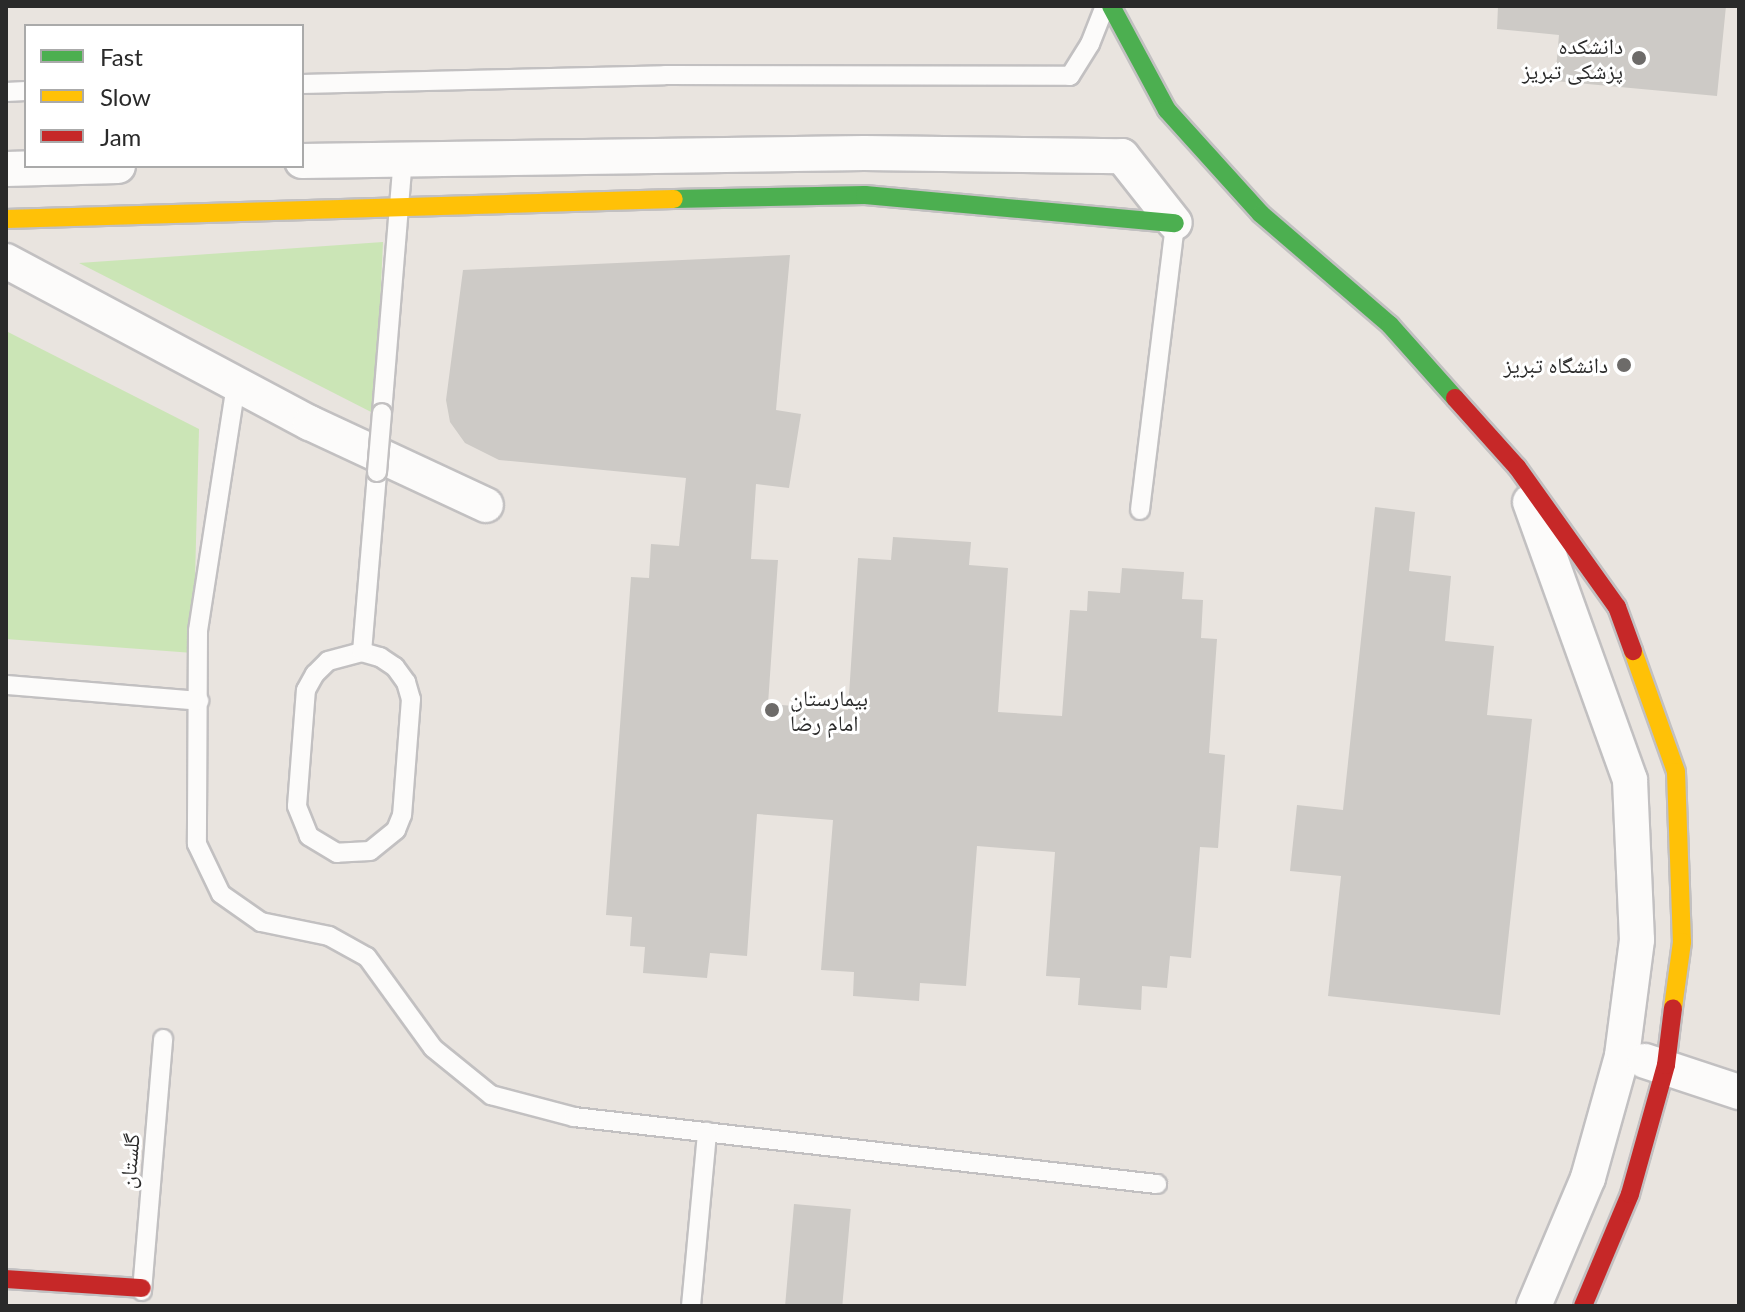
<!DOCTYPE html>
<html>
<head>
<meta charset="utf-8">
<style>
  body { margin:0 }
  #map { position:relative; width:1745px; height:1312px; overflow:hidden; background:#e9e4df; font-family:Lato,"Noto Naskh Arabic",sans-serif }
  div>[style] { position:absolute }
  .green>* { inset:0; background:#cbe5b6 }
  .building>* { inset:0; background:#cdcac6; transform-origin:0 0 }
  .roads { filter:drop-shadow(2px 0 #c2c0c1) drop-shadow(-2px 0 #c2c0c1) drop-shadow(0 2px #c2c0c1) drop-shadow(0 -2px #c2c0c1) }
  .lane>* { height:18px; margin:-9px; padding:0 9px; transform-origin:9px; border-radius:9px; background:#fcfbfa }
  .street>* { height:34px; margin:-17px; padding:0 17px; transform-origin:17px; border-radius:17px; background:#fcfbfa }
  .fast>* { height:18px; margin:-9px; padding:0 9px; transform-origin:9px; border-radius:9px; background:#4caf50 }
  .slow>* { height:18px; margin:-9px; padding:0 9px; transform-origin:9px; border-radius:9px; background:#ffc107 }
  .jam>* { height:18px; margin:-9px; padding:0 9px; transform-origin:9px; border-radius:9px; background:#c62828 }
  .bridges { filter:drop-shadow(2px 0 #c2c0c1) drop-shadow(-2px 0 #c2c0c1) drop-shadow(0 2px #c2c0c1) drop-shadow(0 -2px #c2c0c1) }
  .lane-bridge>* { height:18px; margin:-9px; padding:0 9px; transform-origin:9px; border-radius:9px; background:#fcfbfa }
  .dots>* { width:22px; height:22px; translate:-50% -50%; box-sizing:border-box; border:4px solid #fff; border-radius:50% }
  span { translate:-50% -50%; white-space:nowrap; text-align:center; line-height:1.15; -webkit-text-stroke:6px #fff; paint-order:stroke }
  .poi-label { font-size:22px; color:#2a2a2a }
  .right { translate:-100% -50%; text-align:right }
  .left { translate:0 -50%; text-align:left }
  .street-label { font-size:22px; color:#2a2a2a }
  .frame { position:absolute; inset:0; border:8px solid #2a2a2a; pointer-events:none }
  .legend { position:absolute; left:24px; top:24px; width:280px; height:144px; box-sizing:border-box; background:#fff; border:2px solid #aaa; margin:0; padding:10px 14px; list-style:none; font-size:24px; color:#2a2a2a }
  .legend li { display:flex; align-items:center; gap:16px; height:40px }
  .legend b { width:40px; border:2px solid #aaa }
</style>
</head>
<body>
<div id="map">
  <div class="green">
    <div style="clip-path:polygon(383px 242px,375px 414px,79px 263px)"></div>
    <div style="clip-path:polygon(6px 331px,199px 429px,193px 653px,6px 639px)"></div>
  </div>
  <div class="building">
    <div style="clip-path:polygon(1498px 6px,1726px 6px,1717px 96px,1555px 81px,1559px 35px,1497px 29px)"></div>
    <div style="clip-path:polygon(790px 255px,776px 410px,801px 414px,789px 488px,756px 484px,751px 559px,778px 560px,768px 704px,848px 710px,858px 558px,891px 560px,893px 537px,971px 542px,969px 565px,1008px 568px,998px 712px,1062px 716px,1070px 610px,1087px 611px,1088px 591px,1120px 593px,1122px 568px,1184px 572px,1182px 599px,1203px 600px,1201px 638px,1217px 639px,1209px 753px,1225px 755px,1218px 848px,1200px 847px,1191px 958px,1170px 956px,1167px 988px,1142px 986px,1141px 1010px,1078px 1005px,1080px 978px,1046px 976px,1055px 852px,977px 846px,966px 986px,920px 983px,919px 1001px,853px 996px,854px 972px,821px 970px,833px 820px,757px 814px,747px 956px,710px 953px,707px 978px,643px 973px,645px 947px,630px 946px,632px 917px,606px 915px,631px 577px,649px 578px,651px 544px,679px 546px,686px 478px,499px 460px,465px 443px,450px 422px,446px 400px,463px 270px)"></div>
    <div style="clip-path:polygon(1375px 507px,1415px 512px,1409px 571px,1451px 576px,1445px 641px,1494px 646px,1487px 715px,1532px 719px,1500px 1015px,1328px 996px,1341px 876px,1290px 871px,1297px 805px,1343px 810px)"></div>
    <div style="left:794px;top:1204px;width:57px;height:102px;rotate:5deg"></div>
  </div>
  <div class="roads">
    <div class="lane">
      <div style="left:302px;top:84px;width:363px;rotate:-1.4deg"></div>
      <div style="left:665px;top:75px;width:405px;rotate:0.1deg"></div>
      <div style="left:1070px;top:76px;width:38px;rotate:-58deg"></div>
      <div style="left:1090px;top:44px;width:41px;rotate:-68.5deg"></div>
      <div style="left:6px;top:92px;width:20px;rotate:-3deg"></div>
      <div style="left:236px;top:385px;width:249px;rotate:98.8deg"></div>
      <div style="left:198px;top:631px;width:213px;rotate:90.3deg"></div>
      <div style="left:197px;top:844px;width:55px;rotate:64.4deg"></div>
      <div style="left:221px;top:894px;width:49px;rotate:35deg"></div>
      <div style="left:261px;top:922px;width:69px;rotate:11.6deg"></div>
      <div style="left:329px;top:936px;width:43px;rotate:28.9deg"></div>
      <div style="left:367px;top:957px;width:112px;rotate:54deg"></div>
      <div style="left:433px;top:1048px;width:75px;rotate:39deg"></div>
      <div style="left:491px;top:1095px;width:86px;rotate:14.8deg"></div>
      <div style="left:574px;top:1117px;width:587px;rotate:6.56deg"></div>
      <div style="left:382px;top:413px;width:256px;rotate:-85.3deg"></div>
      <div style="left:1140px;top:510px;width:289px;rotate:-83deg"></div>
      <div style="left:362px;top:652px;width:19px;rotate:16deg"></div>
      <div style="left:380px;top:657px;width:18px;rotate:34deg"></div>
      <div style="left:395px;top:667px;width:19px;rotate:54deg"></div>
      <div style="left:406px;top:682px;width:18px;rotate:74deg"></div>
      <div style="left:411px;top:699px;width:116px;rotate:94.4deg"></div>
      <div style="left:402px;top:815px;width:16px;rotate:112deg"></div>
      <div style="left:396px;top:830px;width:33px;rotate:141deg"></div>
      <div style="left:370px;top:851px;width:33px;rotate:177deg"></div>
      <div style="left:337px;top:853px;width:33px;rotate:-149deg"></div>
      <div style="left:309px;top:836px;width:32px;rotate:-112deg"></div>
      <div style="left:297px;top:806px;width:116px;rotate:-85.6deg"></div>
      <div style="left:306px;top:690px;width:18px;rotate:-61deg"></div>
      <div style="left:315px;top:674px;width:18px;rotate:-45deg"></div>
      <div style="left:328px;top:661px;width:35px;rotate:-15deg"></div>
      <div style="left:362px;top:652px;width:181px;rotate:-85.2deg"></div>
      <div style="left:6px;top:685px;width:194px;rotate:4.7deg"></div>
      <div style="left:142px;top:1291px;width:253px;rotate:-85.2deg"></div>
      <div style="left:691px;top:1306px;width:175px;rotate:-84.7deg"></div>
    </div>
    <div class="street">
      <div style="left:302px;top:161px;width:562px;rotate:-0.82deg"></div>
      <div style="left:864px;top:153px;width:258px;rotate:0.7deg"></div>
      <div style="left:1122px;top:156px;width:85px;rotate:51.7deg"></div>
      <div style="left:6px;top:169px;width:112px;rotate:-1.5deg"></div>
      <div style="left:6px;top:261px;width:344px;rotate:28.1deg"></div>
      <div style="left:310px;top:423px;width:194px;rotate:25deg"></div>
      <div style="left:1530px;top:502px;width:295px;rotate:70.2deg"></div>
      <div style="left:1630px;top:780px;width:160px;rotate:87.5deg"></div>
      <div style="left:1637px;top:940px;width:117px;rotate:97.4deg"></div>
      <div style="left:1622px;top:1056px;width:127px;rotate:105.6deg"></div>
      <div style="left:1588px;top:1178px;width:139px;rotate:112.9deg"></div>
      <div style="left:1645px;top:1061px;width:99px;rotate:18.3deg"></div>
    </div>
    <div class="fast">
      <div style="left:1111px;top:6px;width:118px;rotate:61.7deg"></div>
      <div style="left:1167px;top:110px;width:140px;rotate:47.9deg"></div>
      <div style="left:1261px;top:214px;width:170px;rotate:40.7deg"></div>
      <div style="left:1390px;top:325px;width:98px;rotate:48.3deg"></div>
      <div style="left:674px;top:199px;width:191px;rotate:-1.2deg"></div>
      <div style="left:865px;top:195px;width:311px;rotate:5.2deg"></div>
    </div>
    <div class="slow">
      <div style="left:6px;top:219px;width:668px;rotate:-1.71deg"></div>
      <div style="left:1633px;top:651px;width:128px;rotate:70.4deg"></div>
      <div style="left:1676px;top:772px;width:170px;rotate:88deg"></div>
      <div style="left:1682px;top:942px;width:67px;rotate:97.8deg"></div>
    </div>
    <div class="jam">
      <div style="left:1455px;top:398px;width:93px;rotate:48.1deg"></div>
      <div style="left:1517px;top:467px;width:172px;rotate:54.5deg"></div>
      <div style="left:1617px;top:607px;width:47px;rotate:70deg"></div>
      <div style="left:6px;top:1279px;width:136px;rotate:3.8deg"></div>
      <div style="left:1583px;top:1306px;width:121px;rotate:-67.2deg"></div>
      <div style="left:1630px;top:1194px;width:134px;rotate:-74.4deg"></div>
      <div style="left:1666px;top:1065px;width:57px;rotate:-83deg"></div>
    </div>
  </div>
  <div class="bridges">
    <div class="lane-bridge">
      <div style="left:377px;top:472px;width:59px;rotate:-85.2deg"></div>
    </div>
  </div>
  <div class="dots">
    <div style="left:1639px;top:58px;background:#6d6b69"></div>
    <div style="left:1624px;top:365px;background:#6d6b69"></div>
    <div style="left:772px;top:710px;background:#6d6b69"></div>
  </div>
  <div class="poi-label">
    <span class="right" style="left:1623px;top:58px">دانشکده<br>پزشکی تبریز</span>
    <span class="right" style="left:1608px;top:365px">دانشگاه تبریز</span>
    <span class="left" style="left:790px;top:710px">بیمارستان<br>امام رضا</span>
  </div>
  <div class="street-label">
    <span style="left:129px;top:1161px;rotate:-85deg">گلستان</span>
  </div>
  <div class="frame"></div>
  <ul class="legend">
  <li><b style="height:10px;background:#4caf50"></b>Fast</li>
  <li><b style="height:10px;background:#ffc107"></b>Slow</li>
  <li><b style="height:10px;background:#c62828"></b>Jam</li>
  </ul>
</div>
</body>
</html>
